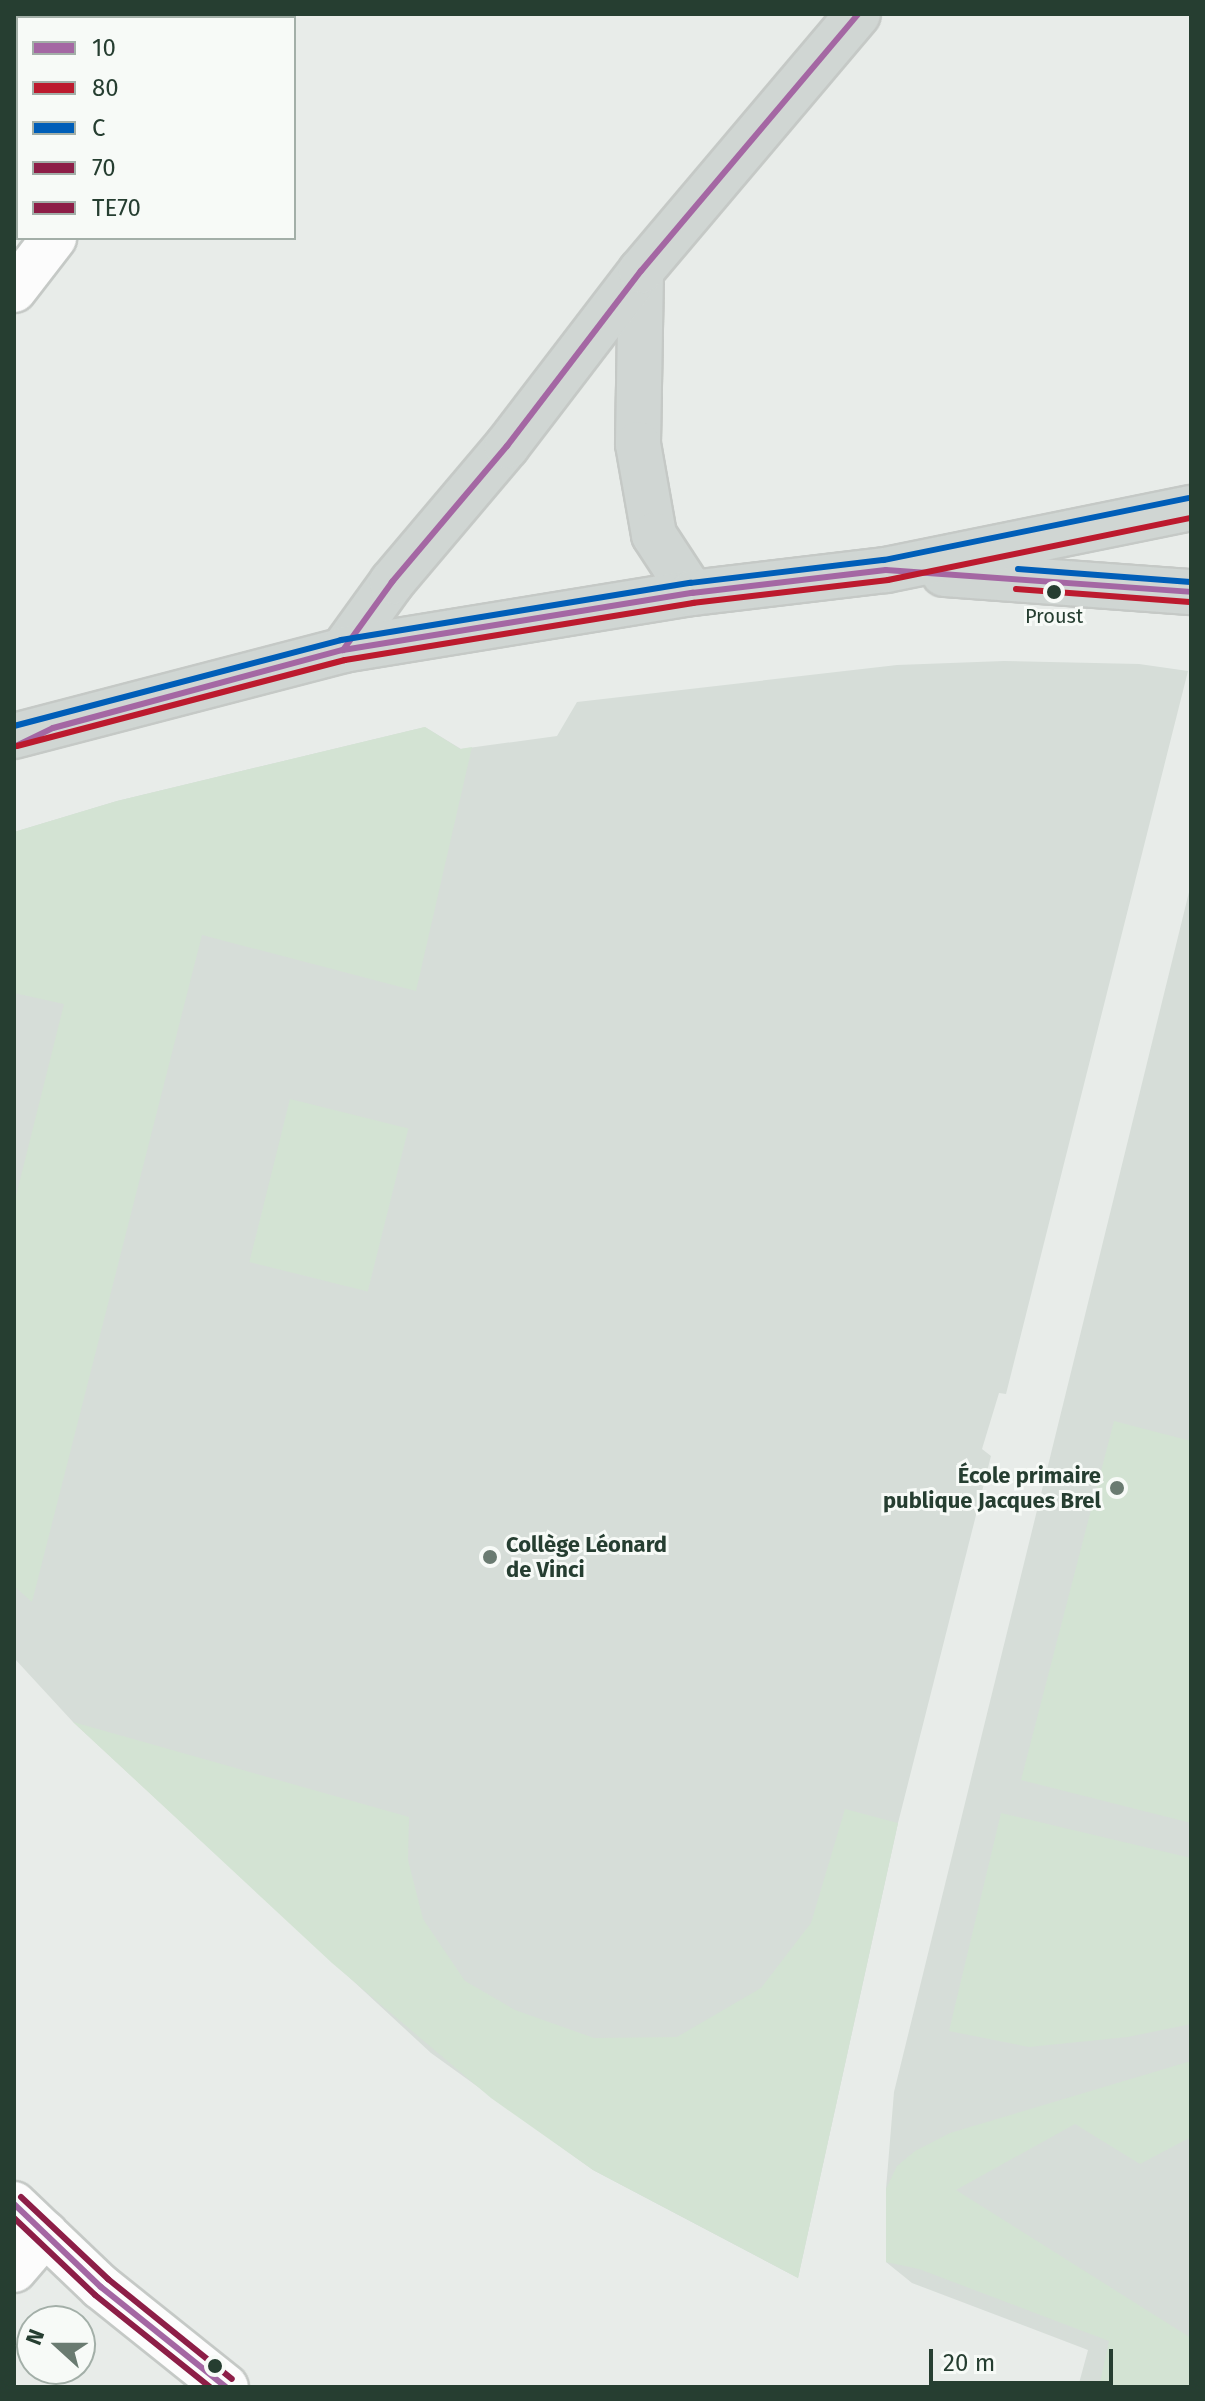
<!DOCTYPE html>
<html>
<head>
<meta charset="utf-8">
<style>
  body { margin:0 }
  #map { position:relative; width:1205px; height:2401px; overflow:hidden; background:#e8ece9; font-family:"Fira Sans",sans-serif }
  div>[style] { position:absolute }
  .built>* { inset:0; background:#d6ddd8 }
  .green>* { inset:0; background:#d3e3d3; transform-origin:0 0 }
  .roads { filter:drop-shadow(2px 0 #c5c9c6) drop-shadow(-2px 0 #c5c9c6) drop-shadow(0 2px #c5c9c6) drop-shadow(0 -2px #c5c9c6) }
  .minor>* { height:44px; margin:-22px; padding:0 22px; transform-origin:22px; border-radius:22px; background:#fcfcfc }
  .major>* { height:44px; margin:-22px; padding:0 22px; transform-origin:22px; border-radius:22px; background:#d0d6d3 }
  .bus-1>* { height:6px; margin:-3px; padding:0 3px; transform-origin:3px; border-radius:3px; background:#a467a3 }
  .bus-2>* { height:6px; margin:-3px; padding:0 3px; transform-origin:3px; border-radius:3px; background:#bc1a2e }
  .bus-3>* { height:6px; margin:-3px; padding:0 3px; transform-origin:3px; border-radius:3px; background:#005eb8 }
  .bus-4>* { height:6px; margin:-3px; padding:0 3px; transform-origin:3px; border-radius:3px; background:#8d1e47 }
  .bus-5>* { height:6px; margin:-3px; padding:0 3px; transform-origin:3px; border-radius:3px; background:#8d1e47 }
  .dots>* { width:22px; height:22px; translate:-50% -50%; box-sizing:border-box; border:4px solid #f7faf7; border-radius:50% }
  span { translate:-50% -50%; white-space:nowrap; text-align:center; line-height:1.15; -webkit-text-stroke:6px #f7faf7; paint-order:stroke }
  .bus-label { font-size:20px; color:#263e31 }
  .poi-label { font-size:22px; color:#263e31; font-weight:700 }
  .right { translate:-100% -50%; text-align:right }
  .left { translate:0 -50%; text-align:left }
  .frame { position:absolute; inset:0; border:16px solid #263e31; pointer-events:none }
  .legend { position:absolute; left:16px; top:16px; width:280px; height:224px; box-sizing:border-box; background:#f7faf7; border:2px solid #a3afa8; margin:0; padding:10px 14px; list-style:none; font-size:24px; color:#263e31 }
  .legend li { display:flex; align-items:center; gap:16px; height:40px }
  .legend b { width:40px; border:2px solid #a3afa8 }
  .north { position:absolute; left:16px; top:2305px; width:80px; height:80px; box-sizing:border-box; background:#f7faf7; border:2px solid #a3afa8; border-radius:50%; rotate:291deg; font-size:22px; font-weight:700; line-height:32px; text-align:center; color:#263e31 }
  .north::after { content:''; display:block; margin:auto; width:28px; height:36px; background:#6a7b71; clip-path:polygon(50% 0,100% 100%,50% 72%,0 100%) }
  .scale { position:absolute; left:929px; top:2349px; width:184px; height:36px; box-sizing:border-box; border:4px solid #263e31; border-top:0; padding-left:10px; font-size:24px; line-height:28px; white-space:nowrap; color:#263e31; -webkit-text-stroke:6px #f7faf7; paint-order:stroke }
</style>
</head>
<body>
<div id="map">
  <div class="built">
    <div style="clip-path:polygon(1004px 661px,1139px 664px,1188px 671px,1006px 1394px,999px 1393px,982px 1449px,991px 1456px,898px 1823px,798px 2278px,593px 2170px,431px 2053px,73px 1722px,14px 1658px,14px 832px,117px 801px,425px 727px,461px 749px,557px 736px,577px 702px,897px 665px)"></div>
    <div style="clip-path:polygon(1191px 884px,1191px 2387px,1078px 2387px,1088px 2350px,912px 2283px,886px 2262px,886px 2189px,894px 2092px)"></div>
  </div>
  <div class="green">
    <div style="clip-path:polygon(425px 727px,460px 749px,472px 747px,416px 991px,202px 935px,32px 1602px,14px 1586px,14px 1204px,64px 1004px,14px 993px,14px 832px,117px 801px)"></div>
    <div style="left:290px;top:1099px;width:122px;height:168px;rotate:14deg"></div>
    <div style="clip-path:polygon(1114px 1421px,1191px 1441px,1191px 1823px,1021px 1780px)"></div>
    <div style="clip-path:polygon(73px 1722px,409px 1817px,408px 1860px,423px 1919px,465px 1981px,515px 2010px,594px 2038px,677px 2037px,761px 1988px,811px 1923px,845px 1809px,898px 1823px,798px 2278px,593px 2170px,491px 2098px,332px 1963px)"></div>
    <div style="clip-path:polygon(1001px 1813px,1191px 1858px,1191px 2024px,1128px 2037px,1029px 2047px,949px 2031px)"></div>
    <div style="clip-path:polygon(1191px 2061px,1191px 2137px,1140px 2164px,1075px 2124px,956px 2190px,1191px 2338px,1191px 2387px,1099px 2387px,1109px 2341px,919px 2269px,886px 2262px,886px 2189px,897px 2166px,915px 2151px,950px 2133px)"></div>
  </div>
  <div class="roads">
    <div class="minor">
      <div style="left:186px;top:18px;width:4px;rotate:-63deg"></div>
      <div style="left:14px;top:290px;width:66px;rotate:-52.4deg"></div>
      <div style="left:14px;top:2204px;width:120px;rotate:43.7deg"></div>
      <div style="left:101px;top:2287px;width:160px;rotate:38.7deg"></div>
      <div style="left:14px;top:2270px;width:48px;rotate:-49.3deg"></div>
    </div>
    <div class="major">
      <div style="left:641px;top:271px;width:173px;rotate:91deg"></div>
      <div style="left:638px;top:444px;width:92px;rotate:80deg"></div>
      <div style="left:654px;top:535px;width:69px;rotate:56.8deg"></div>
      <div style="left:944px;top:574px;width:248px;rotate:4.2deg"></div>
      <div style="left:343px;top:650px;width:84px;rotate:-54.2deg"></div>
      <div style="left:392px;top:582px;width:178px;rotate:-49.8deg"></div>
      <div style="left:507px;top:446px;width:220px;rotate:-52.6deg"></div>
      <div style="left:641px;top:271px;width:336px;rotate:-49.8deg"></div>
      <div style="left:14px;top:736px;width:340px;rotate:-14.6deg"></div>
      <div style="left:343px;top:650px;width:354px;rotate:-9.3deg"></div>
      <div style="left:692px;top:593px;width:195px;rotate:-6.8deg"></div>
      <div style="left:886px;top:570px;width:311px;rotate:-11.5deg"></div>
    </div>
  </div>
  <div class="bus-1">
    <div style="left:343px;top:650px;width:84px;rotate:-54.2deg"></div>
    <div style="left:392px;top:582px;width:178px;rotate:-49.8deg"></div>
    <div style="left:507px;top:446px;width:220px;rotate:-52.6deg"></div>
    <div style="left:641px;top:271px;width:336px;rotate:-49.8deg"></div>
    <div style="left:14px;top:747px;width:43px;rotate:-26deg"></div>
    <div style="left:53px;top:728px;width:300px;rotate:-15.1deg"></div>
    <div style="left:343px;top:650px;width:354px;rotate:-9.3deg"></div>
    <div style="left:692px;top:593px;width:195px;rotate:-6.8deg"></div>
    <div style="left:886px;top:570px;width:306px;rotate:4.1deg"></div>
    <div style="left:14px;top:2204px;width:120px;rotate:43.7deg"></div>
    <div style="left:101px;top:2287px;width:160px;rotate:38.7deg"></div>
  </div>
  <div class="bus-2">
    <div style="left:1016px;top:589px;width:174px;rotate:4.3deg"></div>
    <div style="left:17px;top:746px;width:339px;rotate:-14.7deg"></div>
    <div style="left:345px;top:660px;width:353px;rotate:-9.3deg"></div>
    <div style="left:693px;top:603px;width:196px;rotate:-6.7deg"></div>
    <div style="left:888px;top:580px;width:309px;rotate:-11.6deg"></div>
  </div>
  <div class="bus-3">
    <div style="left:1018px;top:569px;width:173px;rotate:4.3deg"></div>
    <div style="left:14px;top:726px;width:338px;rotate:-14.7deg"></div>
    <div style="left:341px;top:640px;width:354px;rotate:-9.3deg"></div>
    <div style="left:690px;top:583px;width:195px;rotate:-6.8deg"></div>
    <div style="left:884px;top:560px;width:311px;rotate:-11.5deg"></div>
  </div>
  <div class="bus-4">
    <div style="left:14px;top:2218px;width:112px;rotate:43.5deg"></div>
    <div style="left:95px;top:2295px;width:147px;rotate:38.7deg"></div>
  </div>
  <div class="bus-5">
    <div style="left:21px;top:2197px;width:120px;rotate:43.3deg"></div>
    <div style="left:108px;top:2279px;width:159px;rotate:38.9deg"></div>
  </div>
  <div class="dots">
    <div style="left:1054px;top:592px;background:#263e31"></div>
    <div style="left:1117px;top:1488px;background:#6a7b71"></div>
    <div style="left:490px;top:1557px;background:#6a7b71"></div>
    <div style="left:215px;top:2366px;background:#263e31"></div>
  </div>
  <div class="bus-label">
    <span style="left:1054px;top:616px">Proust</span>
  </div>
  <div class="poi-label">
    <span class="right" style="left:1101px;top:1488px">École primaire<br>publique Jacques Brel</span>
    <span class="left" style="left:506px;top:1557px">Collège Léonard<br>de Vinci</span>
  </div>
  <div class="frame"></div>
  <ul class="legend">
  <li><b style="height:10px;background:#a467a3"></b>10</li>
  <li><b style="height:10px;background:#bc1a2e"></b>80</li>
  <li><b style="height:10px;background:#005eb8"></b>C</li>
  <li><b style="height:10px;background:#8d1e47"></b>70</li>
  <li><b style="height:10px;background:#8d1e47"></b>TE70</li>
  </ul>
  <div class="north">N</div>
  <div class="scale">20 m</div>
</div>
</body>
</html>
